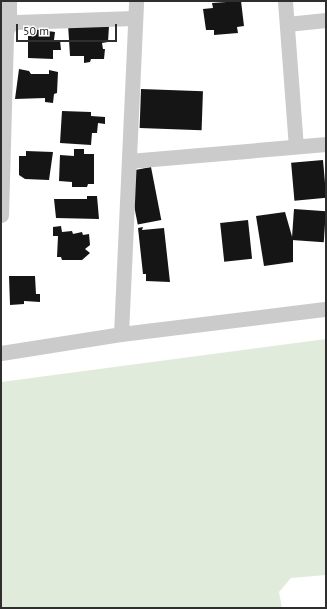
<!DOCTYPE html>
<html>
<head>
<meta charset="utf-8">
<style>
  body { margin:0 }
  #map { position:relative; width:327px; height:609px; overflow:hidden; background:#fff; font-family:"PT Sans",sans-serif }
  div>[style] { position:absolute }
  .green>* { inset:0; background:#e1ebdb }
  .building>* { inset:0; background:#151515; transform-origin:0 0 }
  .minor>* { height:15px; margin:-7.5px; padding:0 7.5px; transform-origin:7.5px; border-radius:7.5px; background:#cbcbcb }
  span { translate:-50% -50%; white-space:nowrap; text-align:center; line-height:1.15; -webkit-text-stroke:4px #fff; paint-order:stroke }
  .frame { position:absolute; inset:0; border:2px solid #2e2e2e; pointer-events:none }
  .scale { position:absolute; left:16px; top:24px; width:101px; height:18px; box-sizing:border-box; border:2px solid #2e2e2e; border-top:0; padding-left:5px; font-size:12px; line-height:14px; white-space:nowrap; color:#2e2e2e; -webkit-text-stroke:3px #fff; paint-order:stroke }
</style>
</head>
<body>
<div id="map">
  <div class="green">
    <div style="clip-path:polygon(326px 339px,326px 575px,291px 578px,279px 592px,282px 608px,1px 608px,1px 382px)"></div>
  </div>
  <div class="building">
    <div style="clip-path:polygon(241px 1px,244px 26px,237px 27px,238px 33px,214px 35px,214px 30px,206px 30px,203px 9px,213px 8px,212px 3px)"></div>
    <div style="clip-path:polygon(68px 24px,109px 26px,108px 42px,102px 43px,103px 49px,105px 49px,104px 59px,91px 59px,90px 62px,84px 63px,84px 56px,70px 56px)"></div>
    <div style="clip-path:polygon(33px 29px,55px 32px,54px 40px,60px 40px,61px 50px,53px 50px,53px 59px,28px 58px,28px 36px,32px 36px)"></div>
    <div style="clip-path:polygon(19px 69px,29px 71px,31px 74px,49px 74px,49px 70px,58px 72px,57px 93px,54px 94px,53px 103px,45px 102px,45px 98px,15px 99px)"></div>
    <div style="left:141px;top:89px;width:62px;height:39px;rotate:2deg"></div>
    <div style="clip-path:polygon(62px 111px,91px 112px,91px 116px,105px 117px,105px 124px,98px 123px,97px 133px,92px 133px,91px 145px,60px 143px)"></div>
    <div style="clip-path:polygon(74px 149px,84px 149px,84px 154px,94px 154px,94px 184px,88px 184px,87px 187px,72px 187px,72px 182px,59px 181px,60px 155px,74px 156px)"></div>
    <div style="clip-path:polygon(26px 151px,53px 152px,49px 180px,25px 179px,19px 175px,19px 156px,26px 156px)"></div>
    <div style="left:323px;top:160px;width:38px;height:32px;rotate:85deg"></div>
    <div style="left:151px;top:167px;width:54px;height:24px;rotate:79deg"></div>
    <div style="clip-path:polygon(87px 196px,97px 196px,99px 219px,56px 218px,54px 199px,87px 199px)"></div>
    <div style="left:294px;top:209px;width:32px;height:31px;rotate:4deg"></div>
    <div style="clip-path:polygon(285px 212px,293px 240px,293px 262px,264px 266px,256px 216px)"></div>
    <div style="left:248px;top:220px;width:39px;height:28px;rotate:84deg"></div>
    <div style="clip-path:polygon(61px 226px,62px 232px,72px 231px,73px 234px,82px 232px,83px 235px,89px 234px,90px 245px,85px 249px,90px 253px,82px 260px,62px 260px,61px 257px,57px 257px,58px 236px,53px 236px,53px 227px)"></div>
    <div style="clip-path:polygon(143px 227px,142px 230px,164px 228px,170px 282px,146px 281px,146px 274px,143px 274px,138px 228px)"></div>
    <div style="clip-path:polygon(9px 276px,35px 276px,36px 294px,40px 294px,40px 302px,24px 301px,24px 304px,10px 305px)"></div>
  </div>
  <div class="minor">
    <div style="left:285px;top:1px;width:145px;rotate:85.7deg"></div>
    <div style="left:287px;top:24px;width:39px;rotate:-6deg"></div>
    <div style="left:9px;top:25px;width:8px;rotate:-23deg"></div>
    <div style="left:16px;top:22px;width:119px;rotate:-1.9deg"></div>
    <div style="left:129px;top:161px;width:198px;rotate:-4.9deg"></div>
    <div style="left:1px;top:215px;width:183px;rotate:-88.4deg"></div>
    <div style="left:6px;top:32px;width:8px;rotate:-67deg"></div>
    <div style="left:9px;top:25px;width:24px;rotate:-90deg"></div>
    <div style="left:121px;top:334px;width:333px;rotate:-87.4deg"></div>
    <div style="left:1px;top:353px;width:121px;rotate:-9deg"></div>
    <div style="left:121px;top:334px;width:207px;rotate:-7deg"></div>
  </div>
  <div class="frame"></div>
  <div class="scale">50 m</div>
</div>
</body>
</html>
